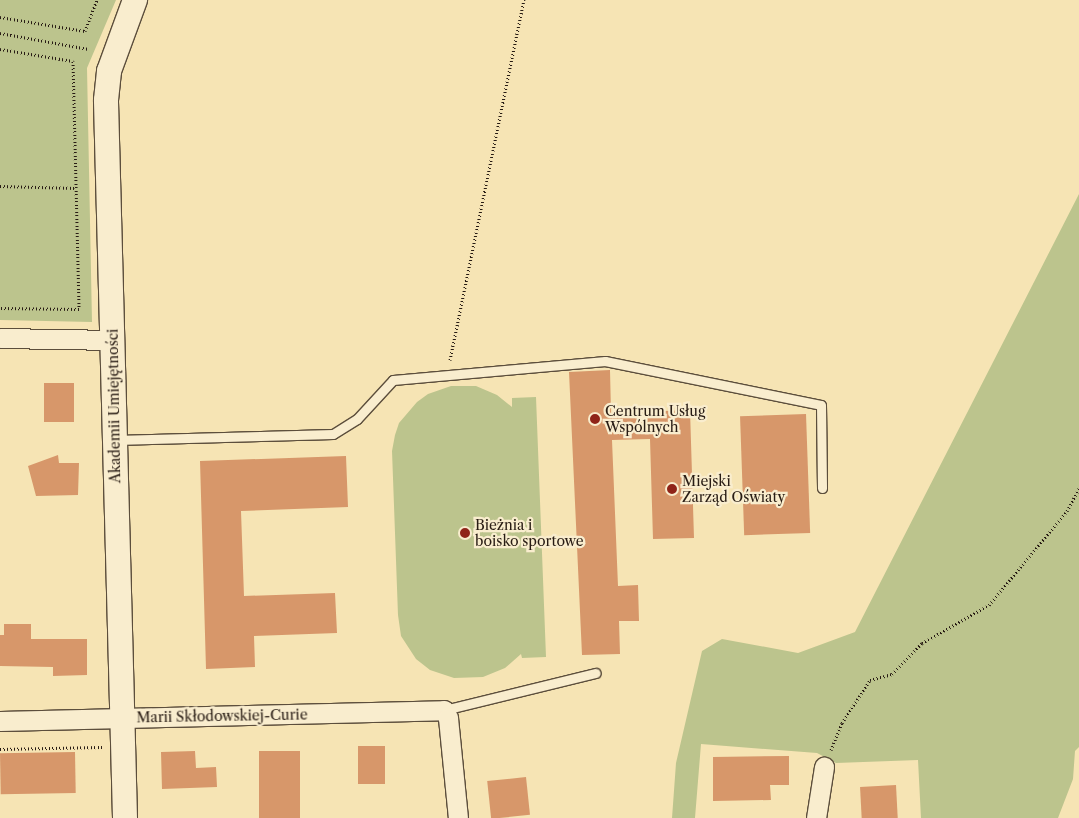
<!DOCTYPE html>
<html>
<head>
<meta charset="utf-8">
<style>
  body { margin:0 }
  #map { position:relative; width:1079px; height:818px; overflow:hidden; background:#f6e4b4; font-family:"Libre Caslon Text",serif }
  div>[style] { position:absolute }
  .green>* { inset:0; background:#bcc48d }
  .building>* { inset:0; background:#d7976a; transform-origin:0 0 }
  .path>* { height:3px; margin-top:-1.5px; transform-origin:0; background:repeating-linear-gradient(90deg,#281c14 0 1px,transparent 0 3.5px) }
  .roads { filter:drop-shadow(1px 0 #5c4e3c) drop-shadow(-1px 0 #5c4e3c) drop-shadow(0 1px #5c4e3c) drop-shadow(0 -1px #5c4e3c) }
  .service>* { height:9px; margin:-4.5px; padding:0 4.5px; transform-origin:4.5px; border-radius:4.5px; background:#f9edce }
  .minor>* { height:19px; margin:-9.5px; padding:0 9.5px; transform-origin:9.5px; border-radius:9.5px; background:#f9edce }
  .tertiary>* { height:24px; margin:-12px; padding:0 12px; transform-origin:12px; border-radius:12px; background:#f9edce }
  .dots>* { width:14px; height:14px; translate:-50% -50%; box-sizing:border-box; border:2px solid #f9edce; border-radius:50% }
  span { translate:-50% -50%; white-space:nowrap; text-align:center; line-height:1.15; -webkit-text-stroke:4.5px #f9edce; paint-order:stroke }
  .street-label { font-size:14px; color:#281c14 }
  .poi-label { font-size:14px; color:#281c14 }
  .left { translate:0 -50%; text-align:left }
</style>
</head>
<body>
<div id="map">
  <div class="green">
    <div style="clip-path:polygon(0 0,116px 0,87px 68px,92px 322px,0 320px)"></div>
    <div style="clip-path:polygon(1079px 194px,1079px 747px,1075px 751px,1073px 779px,1058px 818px,921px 818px,918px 760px,836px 763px,817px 753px,701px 744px,695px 818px,672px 818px,676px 763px,702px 651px,722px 639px,798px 653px,855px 632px)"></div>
    <div style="clip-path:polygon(451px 386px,476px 386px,497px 395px,512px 407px,512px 398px,536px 397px,546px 657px,522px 658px,521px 654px,505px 668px,483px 677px,454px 678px,430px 670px,416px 659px,401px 636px,398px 615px,392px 451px,395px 435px,399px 423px,417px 402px,428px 394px)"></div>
  </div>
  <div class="building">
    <div style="clip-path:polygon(610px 370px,611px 413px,690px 410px,694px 538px,653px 539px,650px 439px,612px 440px,618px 586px,638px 585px,639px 621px,619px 621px,620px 654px,582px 655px,569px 372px)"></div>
    <div style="left:44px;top:383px;width:30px;height:39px"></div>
    <div style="left:806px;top:414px;width:119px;height:66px;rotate:88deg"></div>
    <div style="clip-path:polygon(58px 455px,59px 463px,79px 463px,78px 495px,36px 496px,28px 466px)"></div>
    <div style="clip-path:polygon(346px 456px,348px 507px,241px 511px,244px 596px,335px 593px,337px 633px,254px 636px,255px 667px,206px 669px,200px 461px)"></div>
    <div style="clip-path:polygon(4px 624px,31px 624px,31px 639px,87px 639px,87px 675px,53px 676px,53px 667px,0 666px,0 635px,4px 635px)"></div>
    <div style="left:385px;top:746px;width:38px;height:27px;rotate:90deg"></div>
    <div style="clip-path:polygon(195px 751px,196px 768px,216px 767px,217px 787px,162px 789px,161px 752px)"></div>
    <div style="left:259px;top:751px;width:41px;height:67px"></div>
    <div style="left:75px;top:752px;width:41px;height:75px;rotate:89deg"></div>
    <div style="clip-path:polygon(789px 756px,789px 785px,770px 785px,771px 800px,713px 801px,713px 757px)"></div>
    <div style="left:526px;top:777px;width:38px;height:39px;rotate:84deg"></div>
    <div style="left:896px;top:785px;width:33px;height:36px;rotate:87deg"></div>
  </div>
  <div class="path">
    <div style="left:0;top:17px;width:86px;rotate:9.4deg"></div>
    <div style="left:85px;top:31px;width:33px;rotate:-69deg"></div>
    <div style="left:0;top:33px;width:90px;rotate:10.2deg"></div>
    <div style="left:0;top:49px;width:74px;rotate:9.3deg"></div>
    <div style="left:73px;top:61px;width:248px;rotate:88.6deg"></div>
    <div style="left:79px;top:309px;width:79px;rotate:-179.3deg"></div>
    <div style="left:0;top:186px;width:76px;rotate:1.5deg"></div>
    <div style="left:450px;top:360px;width:368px;rotate:-78.4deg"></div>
    <div style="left:0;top:749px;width:102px;rotate:-1.1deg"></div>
    <div style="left:831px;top:750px;width:29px;rotate:-68deg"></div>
    <div style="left:842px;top:723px;width:51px;rotate:-56.9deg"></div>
    <div style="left:870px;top:680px;width:23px;rotate:-15deg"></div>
    <div style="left:892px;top:674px;width:43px;rotate:-45.9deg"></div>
    <div style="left:922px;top:643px;width:77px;rotate:-29.6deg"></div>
    <div style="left:989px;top:605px;width:122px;rotate:-50.3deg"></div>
    <div style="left:1067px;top:511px;width:26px;rotate:-62deg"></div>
  </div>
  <div class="roads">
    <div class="service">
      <div style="left:115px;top:440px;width:218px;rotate:-1.6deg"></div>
      <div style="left:333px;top:434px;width:28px;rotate:-32deg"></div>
      <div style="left:357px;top:419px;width:53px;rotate:-47.3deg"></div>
      <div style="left:393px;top:380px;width:213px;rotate:-5.1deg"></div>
      <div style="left:605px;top:361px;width:220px;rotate:11.5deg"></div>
      <div style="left:821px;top:405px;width:83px;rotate:89.3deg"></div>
      <div style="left:444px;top:710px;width:156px;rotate:-13.7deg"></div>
    </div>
    <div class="minor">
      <div style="left:0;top:338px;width:113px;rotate:1deg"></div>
      <div style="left:0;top:721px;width:444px;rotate:-1.4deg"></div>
      <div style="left:444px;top:710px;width:9px;rotate:63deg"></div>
      <div style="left:448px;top:718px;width:100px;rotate:84.3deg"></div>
      <div style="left:816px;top:818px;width:52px;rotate:-81.1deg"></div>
    </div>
    <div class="tertiary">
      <div style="left:125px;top:818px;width:718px;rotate:-91.52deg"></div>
      <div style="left:106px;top:100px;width:29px;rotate:-84deg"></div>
      <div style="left:109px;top:71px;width:76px;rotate:-69.9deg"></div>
    </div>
  </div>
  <div class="dots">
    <div style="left:595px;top:419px;background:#8f2418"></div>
    <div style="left:672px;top:489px;background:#8f2418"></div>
    <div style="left:465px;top:533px;background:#8f2418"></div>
  </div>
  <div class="street-label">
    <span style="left:114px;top:406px;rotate:-91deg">Akademii Umiejętności</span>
    <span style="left:222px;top:716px;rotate:-1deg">Marii Skłodowskiej-Curie</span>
  </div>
  <div class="poi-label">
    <span class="left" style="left:605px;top:419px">Centrum Usług<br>Wspólnych</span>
    <span class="left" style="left:682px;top:489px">Miejski<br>Zarząd Oświaty</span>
    <span class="left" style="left:475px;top:533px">Bieżnia i<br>boisko sportowe</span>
  </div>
</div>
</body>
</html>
